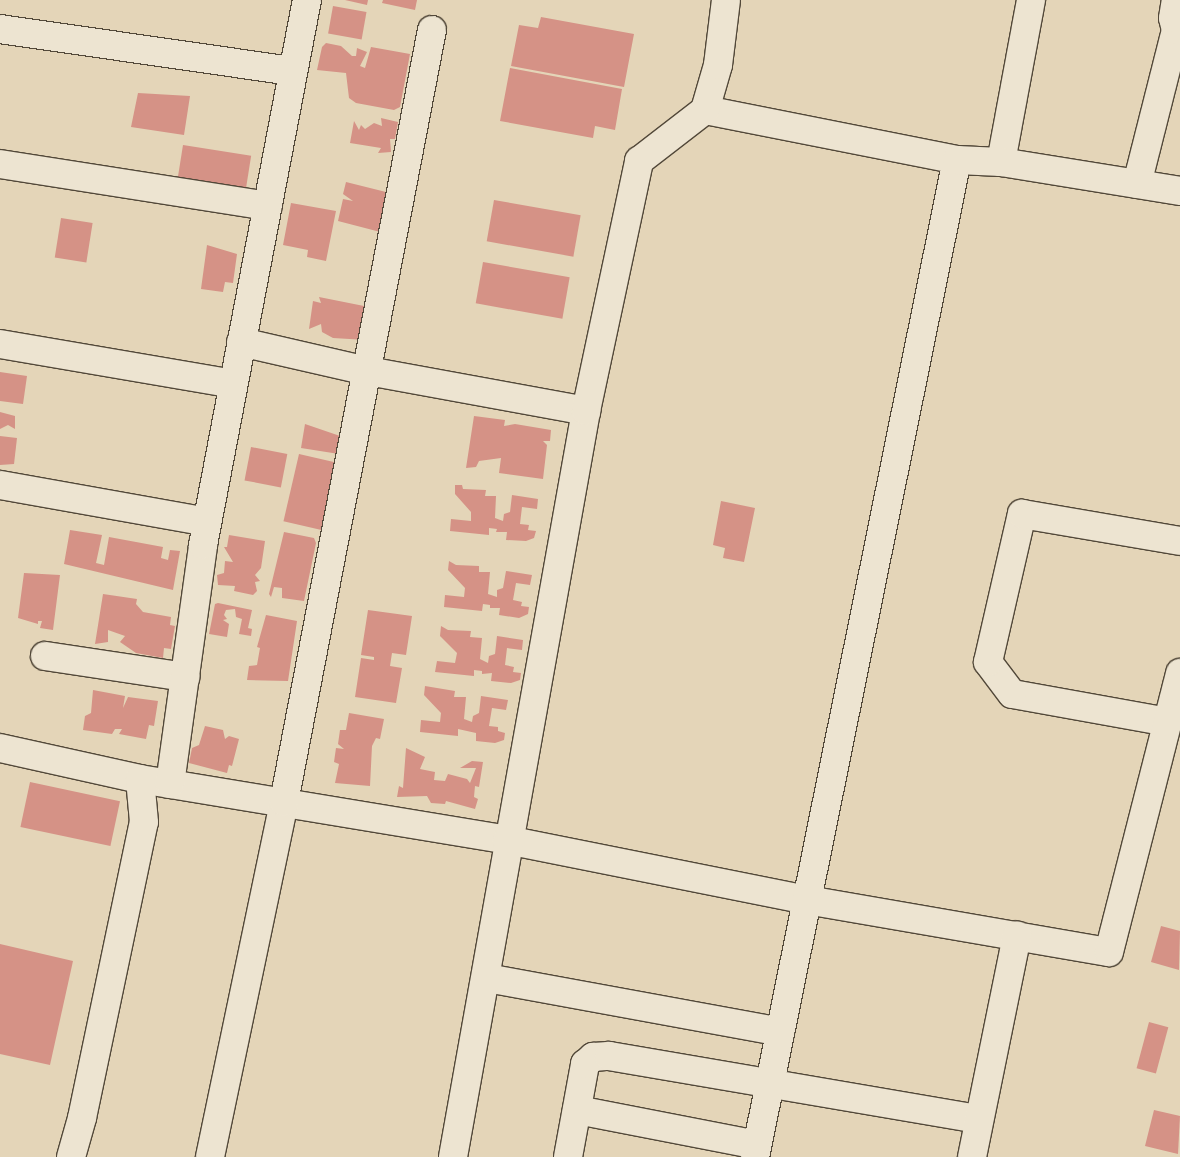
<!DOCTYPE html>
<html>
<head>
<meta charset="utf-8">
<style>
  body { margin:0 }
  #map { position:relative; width:1180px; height:1157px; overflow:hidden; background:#e4d5b8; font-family:"Old Standard TT",serif }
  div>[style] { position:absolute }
  .building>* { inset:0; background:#d59286; transform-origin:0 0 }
  .roads { filter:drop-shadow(1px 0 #524839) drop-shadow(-1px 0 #524839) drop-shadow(0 1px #524839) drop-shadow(0 -1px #524839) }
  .street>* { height:28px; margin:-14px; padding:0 14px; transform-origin:14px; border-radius:14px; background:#ede4d1 }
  span { translate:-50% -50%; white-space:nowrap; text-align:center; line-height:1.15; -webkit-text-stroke:4px #ede4d1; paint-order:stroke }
</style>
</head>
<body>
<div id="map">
  <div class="building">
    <div style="clip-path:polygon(345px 0,368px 0,367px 5px)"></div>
    <div style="clip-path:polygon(383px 0,417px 0,415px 10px,382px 3px)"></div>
    <div style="left:333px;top:6px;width:34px;height:28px;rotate:10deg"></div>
    <div style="clip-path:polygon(541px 17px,634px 34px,624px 87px,511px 66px,519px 25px,538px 28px)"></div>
    <div style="clip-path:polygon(326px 43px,341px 46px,352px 56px,356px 56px,357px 48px,367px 52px,360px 66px,365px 68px,371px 47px,410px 54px,400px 107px,394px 110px,356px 103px,349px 98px,346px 73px,317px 70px,322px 47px)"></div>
    <div style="clip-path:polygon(510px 68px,622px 89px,615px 130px,595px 126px,593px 138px,500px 121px)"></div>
    <div style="clip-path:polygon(138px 93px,190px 96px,184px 135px,131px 127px)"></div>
    <div style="clip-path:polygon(381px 118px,398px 122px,395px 139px,390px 139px,391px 152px,378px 153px,381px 148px,350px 143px,354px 121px,359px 130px,361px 125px,365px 129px,374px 123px,382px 126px)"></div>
    <div style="left:183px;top:145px;width:69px;height:40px;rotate:9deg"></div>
    <div style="clip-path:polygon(346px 182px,398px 195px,388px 234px,338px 221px,343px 199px,353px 201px,343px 194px)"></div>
    <div style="left:494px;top:200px;width:88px;height:42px;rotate:10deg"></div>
    <div style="clip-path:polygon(291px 203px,336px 211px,326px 261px,307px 257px,308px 250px,283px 245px)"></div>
    <div style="left:61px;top:218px;width:32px;height:40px;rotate:9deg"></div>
    <div style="clip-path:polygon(207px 245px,237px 254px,233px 283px,225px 282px,223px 292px,201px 289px)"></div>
    <div style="left:483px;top:262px;width:88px;height:42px;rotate:10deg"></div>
    <div style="clip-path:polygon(319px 297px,374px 308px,366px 340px,333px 338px,322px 332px,321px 324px,309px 329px,313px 301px,321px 303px)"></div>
    <div style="clip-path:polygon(0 372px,27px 376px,23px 404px,0 401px)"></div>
    <div style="clip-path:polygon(0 412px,15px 416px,15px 429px,8px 425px,0 429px)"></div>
    <div style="clip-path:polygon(474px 416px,505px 420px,504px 426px,515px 424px,551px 430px,550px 441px,543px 441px,547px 445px,543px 479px,499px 473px,501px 458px,479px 461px,476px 467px,466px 468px)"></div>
    <div style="clip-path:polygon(305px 424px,343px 437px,339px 454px,301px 448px)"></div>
    <div style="clip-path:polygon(0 436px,17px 438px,14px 464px,0 465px)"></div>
    <div style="left:251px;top:447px;width:37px;height:34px;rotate:11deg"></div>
    <div style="left:299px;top:454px;width:39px;height:69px;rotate:13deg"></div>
    <div style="clip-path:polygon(455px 485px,462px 485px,463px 489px,486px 490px,485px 496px,496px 496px,495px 518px,503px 521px,504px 514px,510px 512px,512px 495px,538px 499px,537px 509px,522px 507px,520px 524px,529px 525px,528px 530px,536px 531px,534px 538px,526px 541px,506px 540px,507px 532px,496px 532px,497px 529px,489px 528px,489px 535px,450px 531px,451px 519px,471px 521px,471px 512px,455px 494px)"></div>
    <div style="clip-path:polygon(721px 501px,755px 508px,744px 562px,723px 558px,725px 548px,713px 545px)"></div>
    <div style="clip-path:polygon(70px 530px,102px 535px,96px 563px,104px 565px,109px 537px,163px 547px,161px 558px,168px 560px,170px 550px,180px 551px,173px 590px,64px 564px)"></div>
    <div style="clip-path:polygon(284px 532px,314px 538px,316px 543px,304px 601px,282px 598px,282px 588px,274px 587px,271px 597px,269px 594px)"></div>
    <div style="clip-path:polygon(229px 535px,265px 541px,261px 568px,255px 575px,260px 581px,255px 582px,257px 591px,253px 595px,234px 591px,235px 586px,218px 585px,217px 575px,224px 573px,225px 561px,233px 562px,224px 547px,227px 547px)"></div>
    <div style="clip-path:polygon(449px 561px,456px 565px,479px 566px,479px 572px,490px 572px,488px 594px,497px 597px,497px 590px,503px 588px,506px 571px,532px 575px,530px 585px,516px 583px,513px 600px,522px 602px,521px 606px,529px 607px,528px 614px,519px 618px,499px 615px,500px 608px,490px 608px,490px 605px,483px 604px,482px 611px,444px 607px,445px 595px,464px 597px,465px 588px,448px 570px)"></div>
    <div style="clip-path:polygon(24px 573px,60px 575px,53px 630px,40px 628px,42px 621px,38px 621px,38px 624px,18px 618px)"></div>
    <div style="clip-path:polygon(103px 594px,137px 599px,136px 604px,143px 612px,171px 617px,170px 625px,175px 626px,171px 649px,164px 648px,163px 658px,136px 653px,120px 642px,125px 636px,108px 630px,108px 642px,95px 644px)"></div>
    <div style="clip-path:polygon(218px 603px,252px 610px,248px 628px,252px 629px,251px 636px,239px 634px,242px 619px,236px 617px,235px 609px,226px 610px,224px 615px,227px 619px,223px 620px,229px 624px,227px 637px,209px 634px,215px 604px)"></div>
    <div style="clip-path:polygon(368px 610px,412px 616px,406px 655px,392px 653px,390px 666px,402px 668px,396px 703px,355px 697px,361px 658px,374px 660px,374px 657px,361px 655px)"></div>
    <div style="clip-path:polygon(266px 615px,297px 621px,288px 681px,247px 680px,249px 666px,257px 665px,260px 648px,257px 647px)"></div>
    <div style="clip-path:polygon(441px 626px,448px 630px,471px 631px,470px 637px,482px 638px,480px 659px,488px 663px,489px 656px,495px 654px,497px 636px,523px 640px,522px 650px,507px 648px,505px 665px,514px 667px,513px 672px,521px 673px,520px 680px,511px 683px,491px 681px,492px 673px,482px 674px,482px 671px,474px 670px,474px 676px,435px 672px,437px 661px,455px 663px,457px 653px,440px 636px)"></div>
    <div style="clip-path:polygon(425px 686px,455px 691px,454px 697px,466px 697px,464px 719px,472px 722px,473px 716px,479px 713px,481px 696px,508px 700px,506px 710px,492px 708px,489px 726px,498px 727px,498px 731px,505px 733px,504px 740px,495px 743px,476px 741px,476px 733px,458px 729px,458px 736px,420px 732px,421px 720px,440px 722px,441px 713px,424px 695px)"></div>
    <div style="clip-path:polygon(93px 690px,125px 696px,123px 708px,128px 697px,158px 701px,154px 726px,149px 725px,146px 739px,119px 734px,122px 729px,115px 729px,112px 734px,83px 730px,85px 716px,91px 713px)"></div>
    <div style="clip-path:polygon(349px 713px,384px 719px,380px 739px,376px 738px,372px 746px,370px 786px,335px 783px,339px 764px,334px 762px,336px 748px,344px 749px,338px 744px,340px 730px,346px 730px)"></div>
    <div style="clip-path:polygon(205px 726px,223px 730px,225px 739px,229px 736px,239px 739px,232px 766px,229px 765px,227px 773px,189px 763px,192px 748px,199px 745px)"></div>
    <div style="clip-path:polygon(406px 748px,425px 757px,420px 769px,435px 772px,434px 780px,445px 781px,448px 774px,467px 779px,470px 783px,476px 768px,460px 768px,472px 761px,483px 762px,479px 787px,475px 786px,474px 797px,478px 799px,475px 809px,446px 801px,445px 804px,431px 803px,427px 796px,397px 797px,399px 786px,403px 788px)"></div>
    <div style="left:30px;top:782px;width:92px;height:46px;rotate:12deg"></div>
    <div style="clip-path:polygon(1161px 926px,1180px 931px,1179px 970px,1151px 962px)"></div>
    <div style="clip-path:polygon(0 944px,73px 961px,50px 1065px,0 1054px)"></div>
    <div style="left:1149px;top:1022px;width:20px;height:48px;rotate:15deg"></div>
    <div style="clip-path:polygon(1154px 1110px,1180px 1116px,1178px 1154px,1145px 1146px)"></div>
  </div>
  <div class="roads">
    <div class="street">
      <div style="left:0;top:29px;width:296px;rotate:8.2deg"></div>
      <div style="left:705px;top:110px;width:257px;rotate:11.2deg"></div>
      <div style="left:1001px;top:162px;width:165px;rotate:-79.5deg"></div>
      <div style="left:0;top:164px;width:271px;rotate:8.9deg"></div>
      <div style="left:1137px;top:184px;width:159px;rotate:-75.8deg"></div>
      <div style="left:1176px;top:30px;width:12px;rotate:-104deg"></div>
      <div style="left:1173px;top:18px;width:18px;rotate:-81deg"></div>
      <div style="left:241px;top:342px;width:130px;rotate:12.9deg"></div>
      <div style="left:368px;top:371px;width:222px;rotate:10.4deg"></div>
      <div style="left:0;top:344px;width:236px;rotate:9.7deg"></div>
      <div style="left:0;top:485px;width:210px;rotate:10.1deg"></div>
      <div style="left:45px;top:656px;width:142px;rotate:8.5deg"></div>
      <div style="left:1168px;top:722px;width:158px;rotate:-169.8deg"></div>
      <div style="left:1012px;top:694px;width:40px;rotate:-127deg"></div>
      <div style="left:988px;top:662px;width:152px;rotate:-77.1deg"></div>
      <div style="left:1022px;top:514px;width:160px;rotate:9.7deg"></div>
      <div style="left:0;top:748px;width:143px;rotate:12.5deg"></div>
      <div style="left:140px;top:779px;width:372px;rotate:9.4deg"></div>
      <div style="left:507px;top:840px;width:306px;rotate:11.3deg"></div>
      <div style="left:807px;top:900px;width:306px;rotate:9.8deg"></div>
      <div style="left:1109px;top:952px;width:288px;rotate:-75.7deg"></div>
      <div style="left:170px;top:784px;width:241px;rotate:-82.1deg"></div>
      <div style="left:203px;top:545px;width:555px;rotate:-79.2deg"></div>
      <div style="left:487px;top:978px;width:298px;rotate:10.4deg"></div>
      <div style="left:577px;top:1110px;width:183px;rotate:11deg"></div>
      <div style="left:71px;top:1157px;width:41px;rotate:-74.2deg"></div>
      <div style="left:82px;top:1118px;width:302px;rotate:-78.2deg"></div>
      <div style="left:144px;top:822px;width:43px;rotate:-95.3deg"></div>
      <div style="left:210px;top:1157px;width:363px;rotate:-78.2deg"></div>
      <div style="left:284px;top:802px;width:786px;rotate:-79.15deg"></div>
      <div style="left:453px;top:1157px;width:758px;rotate:-79.89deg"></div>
      <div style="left:586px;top:411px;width:256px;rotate:-78deg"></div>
      <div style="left:639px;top:161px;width:83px;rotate:-37.7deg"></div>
      <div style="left:705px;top:110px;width:47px;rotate:-73.9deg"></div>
      <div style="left:718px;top:65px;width:65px;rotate:-83deg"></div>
      <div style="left:568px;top:1157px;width:95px;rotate:-79.6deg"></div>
      <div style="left:585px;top:1064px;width:11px;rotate:-41deg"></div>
      <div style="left:593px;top:1057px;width:16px;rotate:-4deg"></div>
      <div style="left:609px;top:1056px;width:375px;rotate:9.7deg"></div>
      <div style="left:755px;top:1157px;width:1017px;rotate:-78.55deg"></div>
      <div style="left:957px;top:160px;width:44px;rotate:2.6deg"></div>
      <div style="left:1001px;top:162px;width:181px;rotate:9.2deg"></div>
      <div style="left:972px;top:1157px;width:226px;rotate:-78.5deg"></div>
    </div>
  </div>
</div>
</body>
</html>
